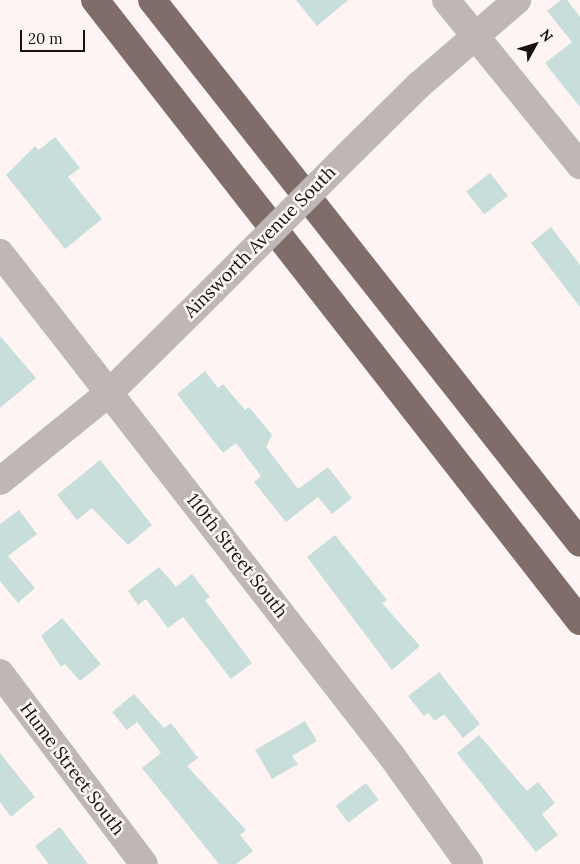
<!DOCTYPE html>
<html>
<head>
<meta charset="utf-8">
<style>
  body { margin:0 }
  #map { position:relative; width:580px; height:864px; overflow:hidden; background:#fdf4f3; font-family:Lora,serif }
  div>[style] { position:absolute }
  .building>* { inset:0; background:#c8deda; transform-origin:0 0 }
  .minor>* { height:28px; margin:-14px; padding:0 14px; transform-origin:14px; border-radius:14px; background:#c0b6b5 }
  .highway>* { height:28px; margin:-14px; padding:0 14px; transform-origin:14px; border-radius:14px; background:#806d6a }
  .minor-bridge>* { height:28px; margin:-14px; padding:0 14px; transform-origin:14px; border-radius:14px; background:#c0b6b5 }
  span { translate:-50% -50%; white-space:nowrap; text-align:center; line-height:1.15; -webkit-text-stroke:5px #fdf4f3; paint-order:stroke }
  .street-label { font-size:18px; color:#191211 }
  .north { position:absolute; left:510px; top:20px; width:50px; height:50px; -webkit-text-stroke:4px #fdf4f3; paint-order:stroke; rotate:51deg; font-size:14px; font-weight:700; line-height:20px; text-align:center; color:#191211 }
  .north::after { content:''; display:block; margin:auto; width:18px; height:22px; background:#191211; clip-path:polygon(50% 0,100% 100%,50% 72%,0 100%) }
  .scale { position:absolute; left:20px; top:30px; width:65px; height:22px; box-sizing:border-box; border:2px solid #191211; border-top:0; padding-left:6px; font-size:15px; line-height:18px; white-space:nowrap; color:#191211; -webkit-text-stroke:4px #fdf4f3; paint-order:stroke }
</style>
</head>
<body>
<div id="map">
  <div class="building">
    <div style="clip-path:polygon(296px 0,348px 0,317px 26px)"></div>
    <div style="clip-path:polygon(561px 0,567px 0,580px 17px,580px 107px,545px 63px,572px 42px,547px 11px)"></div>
    <div style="clip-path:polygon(55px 137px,80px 168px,68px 177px,102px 219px,65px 249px,6px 175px,35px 146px,39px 150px)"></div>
    <div style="left:490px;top:173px;width:29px;height:30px;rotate:52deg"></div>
    <div style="clip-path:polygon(551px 227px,580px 265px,580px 307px,531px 243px)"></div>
    <div style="clip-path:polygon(0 336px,36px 378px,0 408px)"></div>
    <div style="clip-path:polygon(205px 371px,218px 388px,223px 384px,245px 410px,249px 407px,272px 435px,266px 447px,298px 489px,328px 467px,352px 498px,332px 514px,318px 497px,286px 522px,254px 482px,261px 476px,236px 443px,223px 453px,177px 394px)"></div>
    <div style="clip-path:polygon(100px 460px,152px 525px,128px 545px,92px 508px,77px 520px,57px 495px)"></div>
    <div style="clip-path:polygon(19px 510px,37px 534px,8px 556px,35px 588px,18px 603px,0 581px,0 524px)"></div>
    <div style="clip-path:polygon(335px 535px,387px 600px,382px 603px,420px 646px,392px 670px,307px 557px)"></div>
    <div style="clip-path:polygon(159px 567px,176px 587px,192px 574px,210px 597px,205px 600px,252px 663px,231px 679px,183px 617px,168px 628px,146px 599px,138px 605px,128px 591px)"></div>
    <div style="clip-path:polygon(62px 618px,101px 664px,80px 681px,65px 664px,61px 667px,41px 636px)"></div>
    <div style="clip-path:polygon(439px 672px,480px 724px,463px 738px,444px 714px,435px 721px,428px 713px,424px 716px,408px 696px)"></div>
    <div style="clip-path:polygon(134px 694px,164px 728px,171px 723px,198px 758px,187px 766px,246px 830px,240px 835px,253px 851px,236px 864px,219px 864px,142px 768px,161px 753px,137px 722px,127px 730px,112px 712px)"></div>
    <div style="clip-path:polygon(305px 721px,317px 741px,292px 756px,298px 764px,272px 779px,255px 750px)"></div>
    <div style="clip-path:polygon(479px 735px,527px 791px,538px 782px,555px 803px,542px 814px,558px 835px,536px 852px,457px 753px)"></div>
    <div style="clip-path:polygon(0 753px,35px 797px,11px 817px,0 802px)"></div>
    <div style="left:366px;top:783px;width:21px;height:38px;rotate:53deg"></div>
    <div style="clip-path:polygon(60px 827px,88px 864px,49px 864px,35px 846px)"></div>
  </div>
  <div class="minor">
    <div style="left:446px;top:0;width:213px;rotate:50.9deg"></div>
    <div style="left:352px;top:151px;width:94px;rotate:-44.6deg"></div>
    <div style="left:419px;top:85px;width:130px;rotate:-40.9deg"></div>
    <div style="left:0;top:253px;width:636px;rotate:52.09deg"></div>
    <div style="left:391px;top:755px;width:134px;rotate:54.4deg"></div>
    <div style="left:0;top:481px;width:141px;rotate:-39deg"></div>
    <div style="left:110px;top:392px;width:145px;rotate:-44.7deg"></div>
    <div style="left:0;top:673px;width:239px;rotate:53deg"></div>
  </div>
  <div class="highway">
    <div style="left:95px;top:0;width:788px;rotate:52.01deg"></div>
    <div style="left:152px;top:0;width:691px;rotate:51.75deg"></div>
  </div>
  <div class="minor-bridge">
    <div style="left:213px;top:290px;width:197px;rotate:-45deg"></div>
  </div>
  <div class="street-label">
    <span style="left:260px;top:242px;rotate:-45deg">Ainsworth Avenue South</span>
    <span style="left:237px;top:556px;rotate:52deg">110th Street South</span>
    <span style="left:72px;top:769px;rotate:53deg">Hume Street South</span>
  </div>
  <div class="north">N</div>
  <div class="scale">20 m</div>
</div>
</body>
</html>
